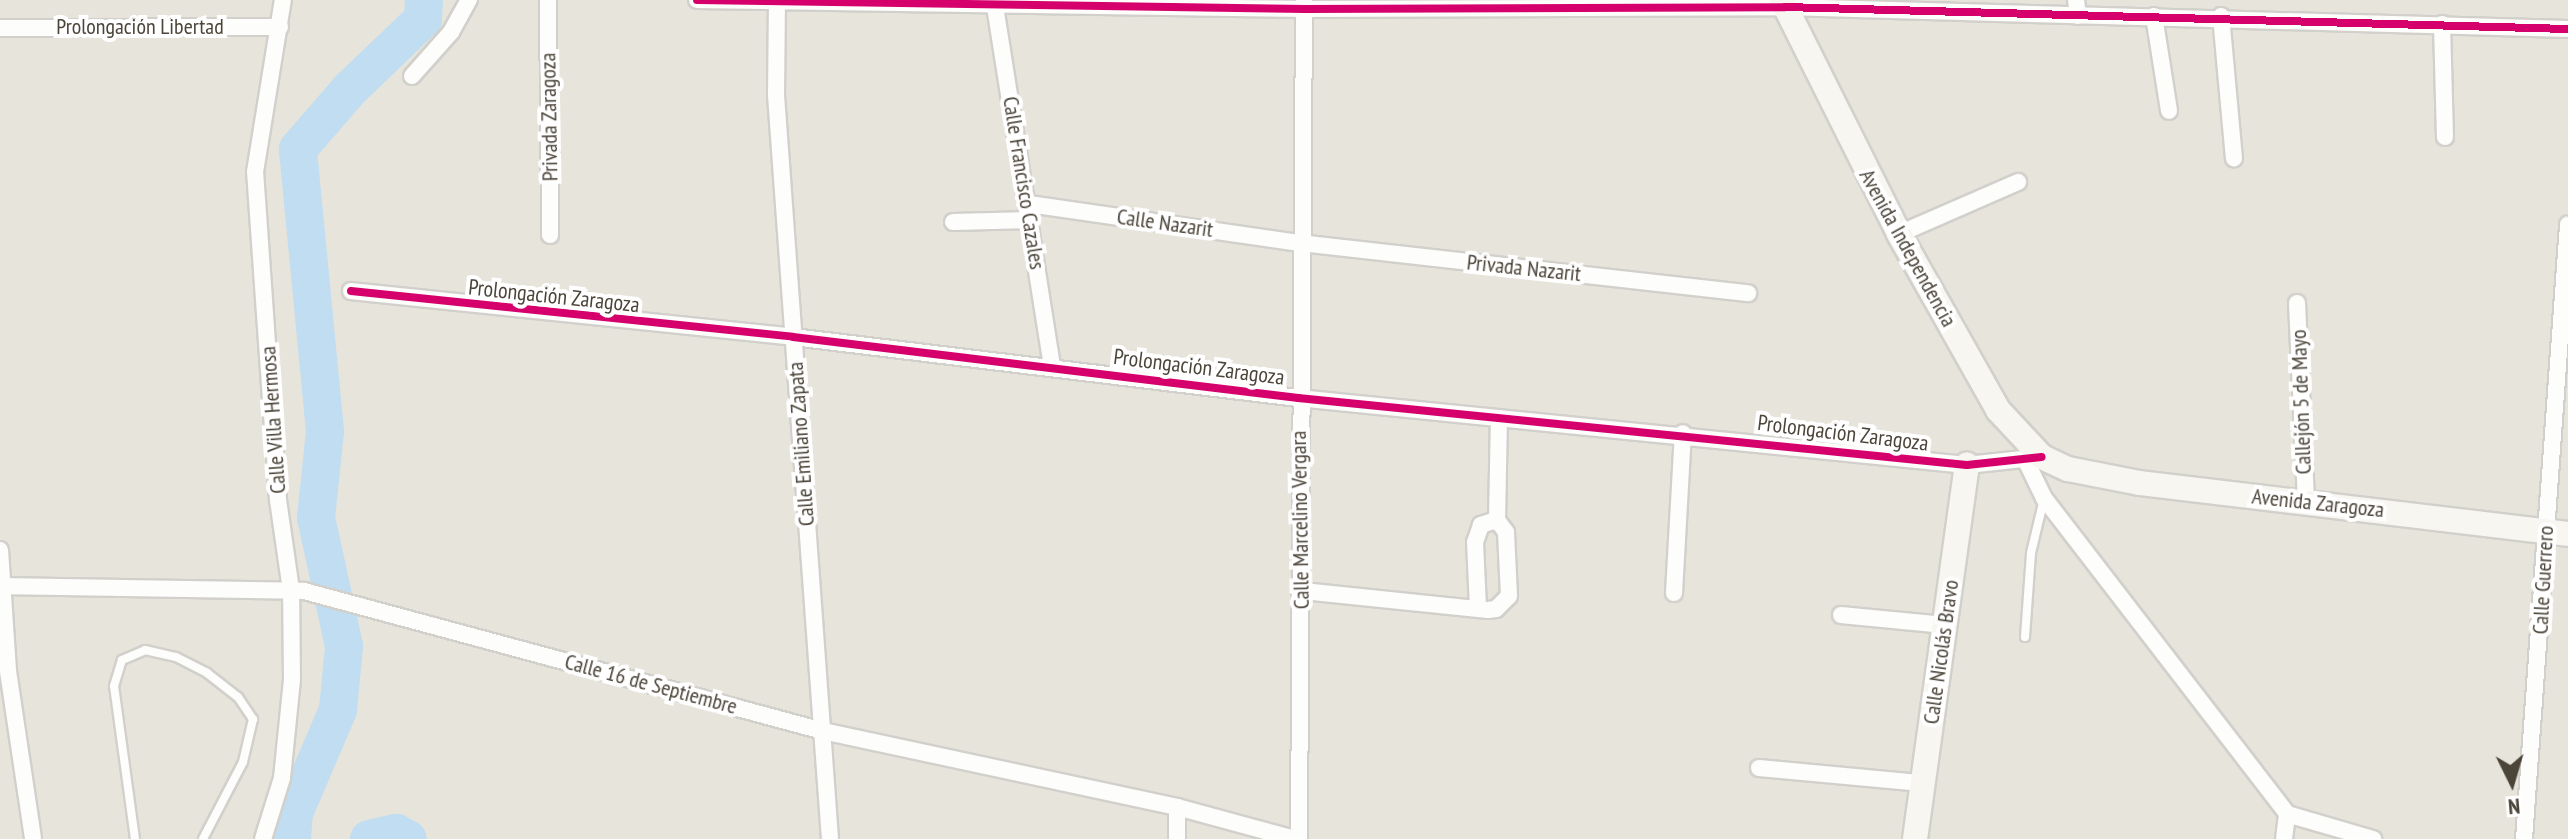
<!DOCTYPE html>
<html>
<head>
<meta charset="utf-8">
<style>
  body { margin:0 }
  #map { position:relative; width:2568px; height:839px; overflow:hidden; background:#f4f2ee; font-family:"PT Sans Narrow",sans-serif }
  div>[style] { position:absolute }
  .residential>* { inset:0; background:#e7e4dc; transform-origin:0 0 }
  .river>* { height:38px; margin:-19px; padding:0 19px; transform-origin:19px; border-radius:19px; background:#c0ddf1 }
  .roads { filter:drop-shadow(2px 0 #d2d0cb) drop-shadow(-2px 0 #d2d0cb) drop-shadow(0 2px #d2d0cb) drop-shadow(0 -2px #d2d0cb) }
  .service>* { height:8px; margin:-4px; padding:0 4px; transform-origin:4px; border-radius:4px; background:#fdfdfc }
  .minor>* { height:16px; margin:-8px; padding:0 8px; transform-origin:8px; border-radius:8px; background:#fdfdfc }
  .secondary>* { height:24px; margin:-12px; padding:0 12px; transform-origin:12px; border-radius:12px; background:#f7f6f1 }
  .cycleway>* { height:8px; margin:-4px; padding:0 4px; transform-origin:4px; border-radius:4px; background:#d6006c }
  span { translate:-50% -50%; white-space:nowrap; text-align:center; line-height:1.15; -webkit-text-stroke:8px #fff; paint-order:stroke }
  .street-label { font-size:22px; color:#4b4439 }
  .north { position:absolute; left:2472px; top:743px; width:80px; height:80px; -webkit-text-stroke:6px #fff; paint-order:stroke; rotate:175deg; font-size:22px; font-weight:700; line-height:32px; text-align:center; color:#4b4439 }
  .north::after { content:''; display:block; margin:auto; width:28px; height:36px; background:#4b4439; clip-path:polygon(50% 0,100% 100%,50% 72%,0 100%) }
</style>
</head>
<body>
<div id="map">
  <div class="residential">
    <div style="left:0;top:0;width:2568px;height:839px"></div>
  </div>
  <div class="river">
    <div style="left:292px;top:839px;width:26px;rotate:-86deg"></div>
    <div style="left:294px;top:813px;width:112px;rotate:-66.9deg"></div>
    <div style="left:338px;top:710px;width:64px;rotate:-84.6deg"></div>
    <div style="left:344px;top:646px;width:131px;rotate:-102.3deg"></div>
    <div style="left:316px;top:518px;width:87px;rotate:-84.1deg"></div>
    <div style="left:325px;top:431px;width:283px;rotate:-95.5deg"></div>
    <div style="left:298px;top:149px;width:79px;rotate:-49.1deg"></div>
    <div style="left:350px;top:89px;width:101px;rotate:-43.8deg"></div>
    <div style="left:423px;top:19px;width:19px;rotate:-87deg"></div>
    <div style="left:369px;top:839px;width:28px;rotate:-13deg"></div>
    <div style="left:396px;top:833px;width:13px;rotate:27deg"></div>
  </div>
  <div class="roads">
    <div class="service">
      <div style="left:2025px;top:637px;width:84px;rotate:-85.9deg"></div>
      <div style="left:2031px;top:553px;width:56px;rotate:-76.5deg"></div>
      <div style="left:135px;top:839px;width:154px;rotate:-97.8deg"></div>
      <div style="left:114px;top:686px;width:27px;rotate:-73deg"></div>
      <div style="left:122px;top:660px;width:25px;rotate:-23deg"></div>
      <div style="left:145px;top:650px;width:32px;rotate:13deg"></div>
      <div style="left:176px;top:657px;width:35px;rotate:27deg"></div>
      <div style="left:207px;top:673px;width:39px;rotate:38deg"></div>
      <div style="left:238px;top:697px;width:27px;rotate:56deg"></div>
      <div style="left:253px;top:719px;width:44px;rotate:103.1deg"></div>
      <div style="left:243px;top:762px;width:87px;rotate:117.5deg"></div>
    </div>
    <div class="minor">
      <div style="left:548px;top:0;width:235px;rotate:89.5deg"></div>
      <div style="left:697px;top:0;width:608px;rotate:0.85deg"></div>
      <div style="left:1305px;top:9px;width:480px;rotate:-0.2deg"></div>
      <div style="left:1785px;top:7px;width:783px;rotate:1.61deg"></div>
      <div style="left:777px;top:0;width:95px;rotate:90.6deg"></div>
      <div style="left:776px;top:95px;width:746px;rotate:85.85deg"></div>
      <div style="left:994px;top:0;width:372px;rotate:81deg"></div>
      <div style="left:2076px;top:0;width:16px;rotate:83deg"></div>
      <div style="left:2154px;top:16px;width:96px;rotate:81deg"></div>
      <div style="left:2221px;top:16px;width:143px;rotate:84.8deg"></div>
      <div style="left:2442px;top:24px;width:113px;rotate:88.5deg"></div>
      <div style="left:0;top:28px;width:280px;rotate:-0.2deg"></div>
      <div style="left:412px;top:76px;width:59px;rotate:-48.4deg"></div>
      <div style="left:451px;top:32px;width:37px;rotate:-61deg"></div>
      <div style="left:1029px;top:204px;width:274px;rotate:8.2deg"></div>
      <div style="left:1300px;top:243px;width:451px;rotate:6.4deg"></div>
      <div style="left:953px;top:222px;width:78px;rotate:-1.5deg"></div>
      <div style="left:1899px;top:234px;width:130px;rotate:-23.6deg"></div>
      <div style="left:351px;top:291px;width:444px;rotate:5.9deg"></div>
      <div style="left:793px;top:337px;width:509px;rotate:6.89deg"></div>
      <div style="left:1298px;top:398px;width:672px;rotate:5.72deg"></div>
      <div style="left:1967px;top:465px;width:75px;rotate:-6.1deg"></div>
      <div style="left:2297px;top:303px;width:199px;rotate:87.4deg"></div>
      <div style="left:2026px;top:461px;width:41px;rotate:64.1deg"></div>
      <div style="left:2044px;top:498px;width:399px;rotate:52.4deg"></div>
      <div style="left:1497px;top:520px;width:102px;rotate:-88.9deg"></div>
      <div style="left:0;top:550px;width:121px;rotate:86.2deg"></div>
      <div style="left:8px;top:671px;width:170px;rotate:81.5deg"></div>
      <div style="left:1px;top:586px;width:303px;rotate:0.9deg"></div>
      <div style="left:304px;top:591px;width:538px;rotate:15.1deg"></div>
      <div style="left:823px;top:731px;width:362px;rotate:12.1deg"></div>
      <div style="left:1177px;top:807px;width:122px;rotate:15.2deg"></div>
      <div style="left:1303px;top:591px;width:186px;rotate:5.9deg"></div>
      <div style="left:1488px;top:610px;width:8px;rotate:-7deg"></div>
      <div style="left:1496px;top:609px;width:18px;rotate:-45deg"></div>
      <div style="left:1509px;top:596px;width:64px;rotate:-92.7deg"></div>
      <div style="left:1506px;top:532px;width:15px;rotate:-127deg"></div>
      <div style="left:1497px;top:520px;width:17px;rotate:163deg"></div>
      <div style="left:1481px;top:525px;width:18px;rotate:109deg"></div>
      <div style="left:1475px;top:542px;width:66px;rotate:87.4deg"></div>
      <div style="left:1674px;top:593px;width:160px;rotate:-86.8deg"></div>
      <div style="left:1841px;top:615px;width:104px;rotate:5.5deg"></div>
      <div style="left:1759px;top:768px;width:164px;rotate:5.3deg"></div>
      <div style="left:2287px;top:814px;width:90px;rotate:16.2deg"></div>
      <div style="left:263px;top:839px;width:64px;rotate:-72.7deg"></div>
      <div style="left:282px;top:778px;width:100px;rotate:-84.2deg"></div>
      <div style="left:292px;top:679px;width:89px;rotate:-90.6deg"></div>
      <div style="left:291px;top:590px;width:91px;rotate:-98.2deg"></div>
      <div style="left:278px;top:500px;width:329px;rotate:-94deg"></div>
      <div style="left:255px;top:172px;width:174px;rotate:-80.8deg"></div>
      <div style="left:1177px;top:839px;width:32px;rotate:-90deg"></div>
      <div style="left:1299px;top:839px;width:838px;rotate:-89.66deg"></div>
      <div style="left:2284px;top:839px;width:25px;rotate:-83deg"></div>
      <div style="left:2524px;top:839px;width:616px;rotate:-85.9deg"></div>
    </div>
    <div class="secondary">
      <div style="left:1782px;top:0;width:262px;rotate:63.4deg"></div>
      <div style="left:1899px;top:234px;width:202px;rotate:60.6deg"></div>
      <div style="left:1998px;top:410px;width:64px;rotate:46.9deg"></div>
      <div style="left:2042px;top:457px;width:29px;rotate:25deg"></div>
      <div style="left:2068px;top:469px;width:73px;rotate:11deg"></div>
      <div style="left:2140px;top:483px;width:431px;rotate:6.8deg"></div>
      <div style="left:1915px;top:839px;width:378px;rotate:-82.1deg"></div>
    </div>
  </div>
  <div class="cycleway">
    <div style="left:697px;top:0;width:608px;rotate:0.85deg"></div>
    <div style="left:1305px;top:9px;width:480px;rotate:-0.2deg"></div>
    <div style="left:1785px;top:7px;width:783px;rotate:1.61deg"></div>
    <div style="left:351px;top:291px;width:444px;rotate:5.9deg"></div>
    <div style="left:793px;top:337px;width:509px;rotate:6.89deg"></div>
    <div style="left:1298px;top:398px;width:672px;rotate:5.72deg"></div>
    <div style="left:1967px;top:465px;width:75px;rotate:-6.1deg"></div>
  </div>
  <div class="street-label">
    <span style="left:140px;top:27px">Prolongación Libertad</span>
    <span style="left:549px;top:117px;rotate:-91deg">Privada Zaragoza</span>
    <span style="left:1024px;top:183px;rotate:81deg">Calle Francisco Cazales</span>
    <span style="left:1165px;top:223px;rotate:8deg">Calle Nazarit</span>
    <span style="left:1908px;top:248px;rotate:61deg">Avenida Independencia</span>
    <span style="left:1524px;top:268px;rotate:6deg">Privada Nazarit</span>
    <span style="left:554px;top:296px;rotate:6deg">Prolongación Zaragoza</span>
    <span style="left:1199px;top:367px;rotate:7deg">Prolongación Zaragoza</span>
    <span style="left:2301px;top:402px;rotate:-92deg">Callejón 5 de Mayo</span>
    <span style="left:273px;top:420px;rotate:-94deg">Calle Villa Hermosa</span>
    <span style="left:1843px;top:433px;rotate:7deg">Prolongación Zaragoza</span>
    <span style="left:801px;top:444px;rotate:-94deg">Calle Emiliano Zapata</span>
    <span style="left:2318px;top:503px;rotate:6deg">Avenida Zaragoza</span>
    <span style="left:1300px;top:520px;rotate:-91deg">Calle Marcelino Vergara</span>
    <span style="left:2543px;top:580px;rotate:-87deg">Calle Guerrero</span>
    <span style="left:1941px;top:652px;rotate:-82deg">Calle Nicolás Bravo</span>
    <span style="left:651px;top:684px;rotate:15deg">Calle 16 de Septiembre</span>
  </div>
  <div class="north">N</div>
</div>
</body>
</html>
